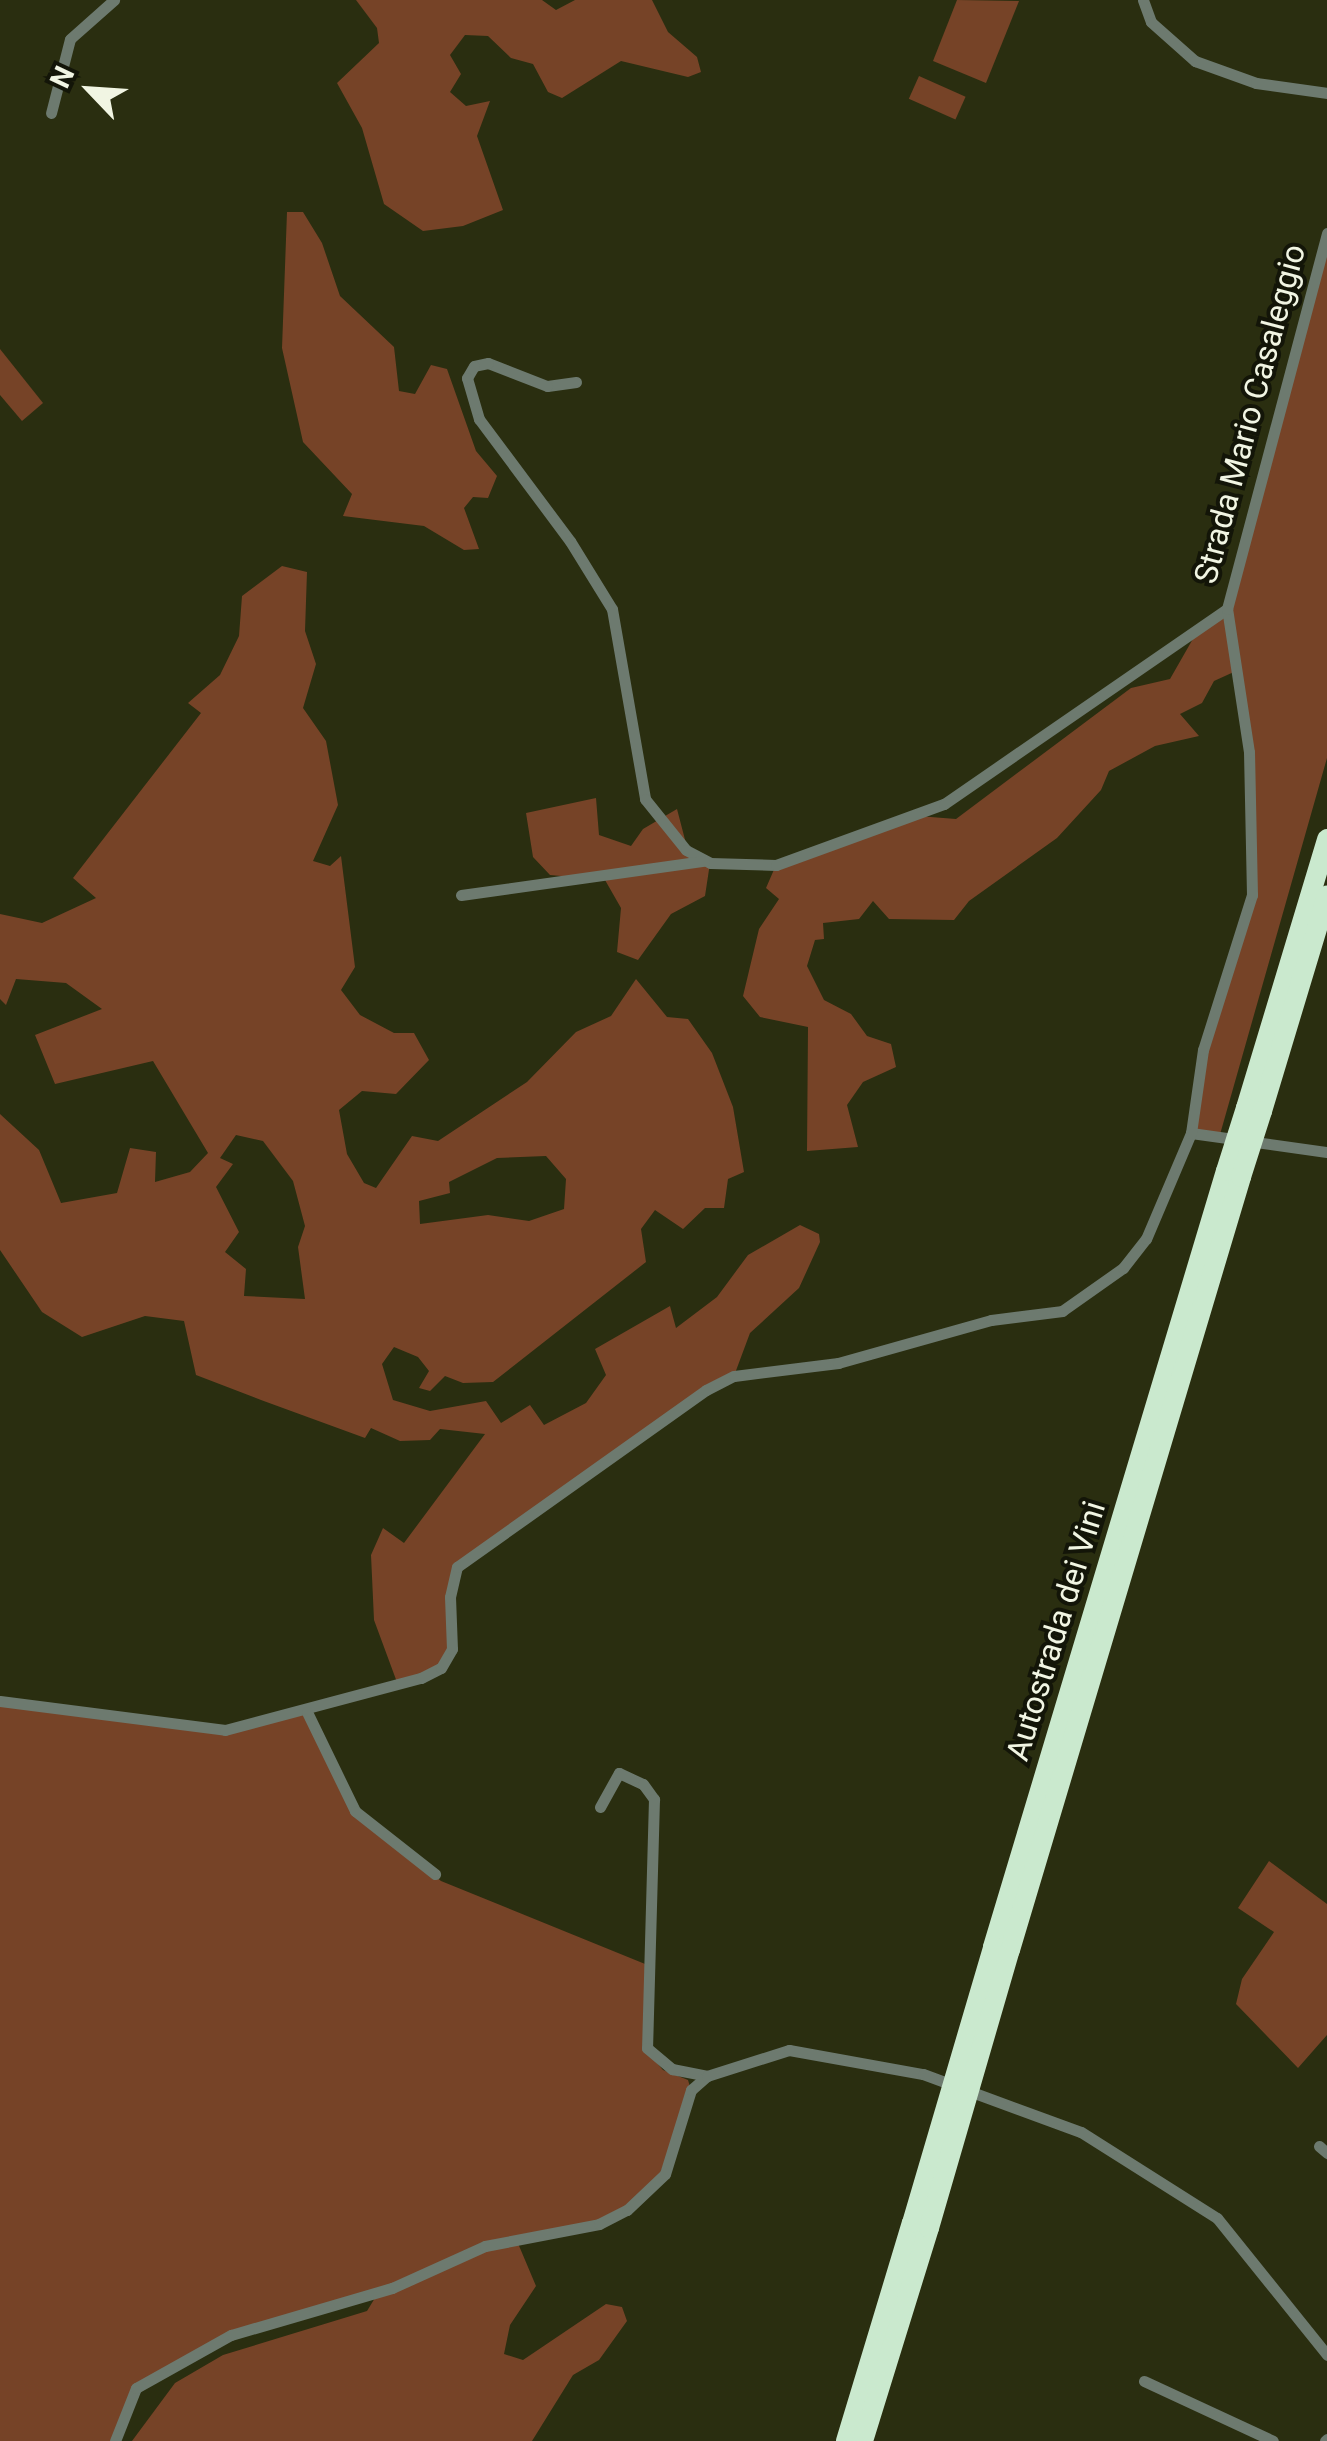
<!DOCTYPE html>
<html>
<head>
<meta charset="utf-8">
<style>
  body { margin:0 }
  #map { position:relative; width:1327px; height:2441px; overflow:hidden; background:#2a2e10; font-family:Roboto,sans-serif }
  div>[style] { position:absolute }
  .green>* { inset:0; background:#764327; transform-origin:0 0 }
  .minor>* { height:11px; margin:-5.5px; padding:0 5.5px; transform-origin:5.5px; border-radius:5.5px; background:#6d7a6f }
  .motorway>* { height:20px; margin:-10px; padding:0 10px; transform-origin:10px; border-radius:10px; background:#cae9ce }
  .motorway-bridge>* { height:20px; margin:-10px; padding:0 10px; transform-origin:10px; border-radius:10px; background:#cae9ce }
  span { translate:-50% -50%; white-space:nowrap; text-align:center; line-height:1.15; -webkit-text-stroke:8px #131508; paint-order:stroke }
  .street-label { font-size:32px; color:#f1f5e3 }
  .north { position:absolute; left:40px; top:40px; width:100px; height:100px; -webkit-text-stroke:8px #131508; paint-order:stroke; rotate:295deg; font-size:28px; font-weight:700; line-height:40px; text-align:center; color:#f1f5e3 }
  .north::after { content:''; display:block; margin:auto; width:35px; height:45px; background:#f1f5e3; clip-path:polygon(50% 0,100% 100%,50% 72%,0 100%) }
</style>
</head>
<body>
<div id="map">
  <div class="green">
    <div style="clip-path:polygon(356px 0,542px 0,556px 10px,575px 0,652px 0,668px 32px,697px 57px,701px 72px,688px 77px,621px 61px,562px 98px,548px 92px,533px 64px,511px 58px,488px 36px,465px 35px,450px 55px,461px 74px,450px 92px,466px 106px,490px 101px,477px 136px,503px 210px,463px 226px,423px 231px,384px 204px,362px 128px,337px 83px,379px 43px,377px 28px)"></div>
    <div style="clip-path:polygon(957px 0,1019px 1px,986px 83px,933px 61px)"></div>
    <div style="left:919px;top:76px;width:51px;height:25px;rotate:24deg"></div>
    <div style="clip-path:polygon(287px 212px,303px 212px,322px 243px,340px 296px,394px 347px,399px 391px,415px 394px,431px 365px,447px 369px,476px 451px,497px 476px,488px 498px,473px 497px,464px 508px,479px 549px,464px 550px,424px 526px,343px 516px,352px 494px,303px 442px,282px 348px)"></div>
    <div style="clip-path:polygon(1327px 233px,1327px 758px,1219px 1138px,1191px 1133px,1203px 1050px,1252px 895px,1249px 752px,1236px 671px,1214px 681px,1202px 703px,1180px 714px,1199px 736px,1155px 746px,1109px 771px,1101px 790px,1057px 838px,969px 901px,954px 920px,889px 919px,873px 901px,859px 919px,823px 923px,824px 939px,815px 940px,807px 966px,824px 1000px,851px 1014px,867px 1036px,891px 1044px,896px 1067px,863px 1082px,847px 1105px,858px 1147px,807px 1151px,808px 1027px,760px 1017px,743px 996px,759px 929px,779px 899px,766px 888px,776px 865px,918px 816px,956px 819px,1131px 688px,1170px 679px,1198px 630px,1227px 609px)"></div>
    <div style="clip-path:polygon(0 349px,43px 403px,22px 421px,0 395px)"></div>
    <div style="clip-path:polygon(evenodd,282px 566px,307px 572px,305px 631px,316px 664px,303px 708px,326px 741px,338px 805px,313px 861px,330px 866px,341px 856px,355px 967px,341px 990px,360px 1015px,394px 1033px,414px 1033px,429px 1060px,396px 1094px,362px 1091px,339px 1110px,347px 1154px,364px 1183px,376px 1188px,412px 1136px,438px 1141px,527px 1082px,576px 1032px,611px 1016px,636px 979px,667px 1017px,688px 1019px,712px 1053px,733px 1107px,744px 1172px,728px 1179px,724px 1208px,705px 1208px,683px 1229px,655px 1210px,641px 1229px,646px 1262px,493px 1382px,463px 1383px,445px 1376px,430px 1391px,419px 1388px,429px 1371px,418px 1357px,394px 1347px,382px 1364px,393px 1400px,430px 1411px,486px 1401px,501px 1423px,530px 1405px,544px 1425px,586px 1403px,606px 1375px,595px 1349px,670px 1306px,676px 1328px,717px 1297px,748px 1255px,800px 1225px,819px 1234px,820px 1242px,799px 1288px,750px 1333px,734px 1376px,457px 1567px,452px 1649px,441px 1668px,398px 1685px,374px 1620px,371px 1555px,383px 1528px,404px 1543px,485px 1434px,440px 1429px,430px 1440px,400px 1441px,371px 1428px,365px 1438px,261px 1400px,196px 1375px,184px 1321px,145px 1316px,82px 1337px,42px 1312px,0 1250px,0 1114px,39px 1150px,61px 1203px,117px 1193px,130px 1148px,156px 1152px,155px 1182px,190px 1172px,208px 1153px,153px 1061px,55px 1084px,35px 1035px,102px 1009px,66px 983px,16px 979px,6px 1005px,0 999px,0 914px,42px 923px,96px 898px,73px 878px,201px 713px,188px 703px,220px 675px,239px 636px,242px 596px,282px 566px,236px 1135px,263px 1141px,293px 1181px,305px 1226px,298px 1247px,305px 1299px,244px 1296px,246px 1269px,225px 1252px,239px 1232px,216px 1187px,233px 1164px,220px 1158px,236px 1135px,282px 566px,546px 1156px,566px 1179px,564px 1209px,529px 1221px,488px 1215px,420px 1224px,419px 1201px,450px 1193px,449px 1182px,497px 1158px,546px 1156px)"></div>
    <div style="clip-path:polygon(596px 798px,599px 835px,631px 846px,643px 829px,677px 809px,689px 855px,710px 863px,705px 896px,671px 914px,638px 960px,617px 952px,621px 908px,605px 880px,550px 875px,533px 857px,526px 813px)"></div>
    <div style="clip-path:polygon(0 1701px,225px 1730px,307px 1712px,355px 1811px,441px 1881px,650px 1966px,644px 2048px,663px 2070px,688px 2080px,691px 2090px,656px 2185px,599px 2224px,517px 2241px,536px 2286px,510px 2325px,504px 2354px,523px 2360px,606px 2304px,622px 2307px,627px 2321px,599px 2360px,573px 2375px,532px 2441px,132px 2441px,175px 2383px,223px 2355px,367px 2311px,378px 2293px,258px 2325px,136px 2388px,115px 2441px,0 2441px)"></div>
    <div style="clip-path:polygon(1269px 1861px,1327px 1904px,1327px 2035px,1298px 2068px,1236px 2004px,1242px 1979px,1274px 1932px,1238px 1908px)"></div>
  </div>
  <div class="minor">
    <div style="left:1143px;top:0;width:23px;rotate:70deg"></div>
    <div style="left:1151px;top:22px;width:59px;rotate:41.6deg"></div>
    <div style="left:1195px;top:61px;width:65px;rotate:19.8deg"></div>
    <div style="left:1256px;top:83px;width:72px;rotate:8deg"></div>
    <div style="left:51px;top:113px;width:76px;rotate:-75.6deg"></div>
    <div style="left:70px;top:39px;width:59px;rotate:-41.6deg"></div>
    <div style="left:576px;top:382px;width:29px;rotate:172deg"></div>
    <div style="left:547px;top:386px;width:63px;rotate:-158.7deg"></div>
    <div style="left:488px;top:363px;width:14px;rotate:168deg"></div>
    <div style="left:474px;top:366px;width:14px;rotate:120deg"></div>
    <div style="left:467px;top:378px;width:43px;rotate:73.7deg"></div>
    <div style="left:479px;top:419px;width:152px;rotate:53.3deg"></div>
    <div style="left:570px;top:541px;width:80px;rotate:58.3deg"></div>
    <div style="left:612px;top:609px;width:193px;rotate:80.1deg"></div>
    <div style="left:645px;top:799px;width:65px;rotate:51.2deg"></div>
    <div style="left:686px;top:850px;width:27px;rotate:28deg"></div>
    <div style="left:710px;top:863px;width:66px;rotate:1.7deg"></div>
    <div style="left:776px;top:865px;width:179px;rotate:-20deg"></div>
    <div style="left:944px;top:804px;width:344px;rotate:-34.6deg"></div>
    <div style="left:461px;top:895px;width:245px;rotate:-8deg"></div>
    <div style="left:1191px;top:1133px;width:137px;rotate:8deg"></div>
    <div style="left:0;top:1701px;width:227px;rotate:7.3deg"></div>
    <div style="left:225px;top:1730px;width:203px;rotate:-14.9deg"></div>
    <div style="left:421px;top:1678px;width:22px;rotate:-27deg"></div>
    <div style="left:441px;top:1668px;width:22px;rotate:-60deg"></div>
    <div style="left:452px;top:1649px;width:52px;rotate:-92.2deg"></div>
    <div style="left:450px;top:1597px;width:31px;rotate:-77deg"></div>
    <div style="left:457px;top:1567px;width:305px;rotate:-35.4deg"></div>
    <div style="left:706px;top:1390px;width:31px;rotate:-27deg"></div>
    <div style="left:734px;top:1376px;width:105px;rotate:-7.1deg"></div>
    <div style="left:838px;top:1363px;width:159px;rotate:-15.7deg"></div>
    <div style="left:991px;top:1320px;width:72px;rotate:-7.2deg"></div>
    <div style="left:1062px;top:1311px;width:75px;rotate:-35.2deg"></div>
    <div style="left:1123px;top:1268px;width:37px;rotate:-52deg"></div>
    <div style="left:1146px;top:1239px;width:115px;rotate:-67deg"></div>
    <div style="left:1191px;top:1133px;width:84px;rotate:-81.8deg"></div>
    <div style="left:1203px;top:1050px;width:163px;rotate:-72.5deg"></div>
    <div style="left:1252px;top:895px;width:143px;rotate:-91.2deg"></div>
    <div style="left:1249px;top:752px;width:145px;rotate:-98.7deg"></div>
    <div style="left:1227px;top:609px;width:389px;rotate:-75.1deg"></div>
    <div style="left:307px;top:1712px;width:110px;rotate:64.1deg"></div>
    <div style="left:355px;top:1811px;width:102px;rotate:38.2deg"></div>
    <div style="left:600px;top:1807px;width:39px;rotate:-61deg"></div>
    <div style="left:619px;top:1773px;width:26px;rotate:25deg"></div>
    <div style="left:643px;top:1784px;width:19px;rotate:54deg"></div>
    <div style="left:654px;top:1799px;width:249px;rotate:91.6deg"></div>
    <div style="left:647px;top:2048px;width:33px;rotate:40deg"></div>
    <div style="left:672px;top:2069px;width:36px;rotate:11deg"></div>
    <div style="left:1319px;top:2146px;width:11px;rotate:41deg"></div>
    <div style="left:1144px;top:2381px;width:142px;rotate:24.9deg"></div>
    <div style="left:115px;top:2441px;width:57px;rotate:-68.4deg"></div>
    <div style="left:136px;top:2388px;width:109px;rotate:-29.2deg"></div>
    <div style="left:231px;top:2335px;width:168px;rotate:-16.3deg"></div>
    <div style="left:392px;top:2288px;width:102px;rotate:-24.3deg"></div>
    <div style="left:485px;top:2246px;width:116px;rotate:-10.9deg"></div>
    <div style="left:599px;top:2224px;width:31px;rotate:-27deg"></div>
    <div style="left:627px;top:2210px;width:52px;rotate:-43.5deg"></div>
    <div style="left:665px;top:2174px;width:88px;rotate:-72.8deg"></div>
    <div style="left:691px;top:2090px;width:21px;rotate:-41deg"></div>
    <div style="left:707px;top:2076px;width:86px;rotate:-17.6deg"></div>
    <div style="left:789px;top:2050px;width:136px;rotate:10.2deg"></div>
    <div style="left:923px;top:2074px;width:168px;rotate:20.2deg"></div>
    <div style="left:1081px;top:2132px;width:161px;rotate:32.3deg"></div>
    <div style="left:1217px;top:2218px;width:176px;rotate:51.2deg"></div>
    <div style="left:1325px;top:2441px;width:3px;rotate:-45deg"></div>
  </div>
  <div class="motorway">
    <div style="left:1246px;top:1108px;width:281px;rotate:-73.2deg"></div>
    <div style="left:1262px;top:1111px;width:225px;rotate:-73.2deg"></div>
    <div style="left:993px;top:1947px;width:810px;rotate:-73.29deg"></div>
    <div style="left:1010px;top:1950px;width:807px;rotate:-73.36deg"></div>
    <div style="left:846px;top:2441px;width:228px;rotate:-73.2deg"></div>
    <div style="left:863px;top:2441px;width:223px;rotate:-72.8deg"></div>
  </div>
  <div class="motorway-bridge">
    <div style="left:1226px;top:1171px;width:66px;rotate:-72.4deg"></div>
    <div style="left:1241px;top:1177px;width:69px;rotate:-72.3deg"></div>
    <div style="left:912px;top:2223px;width:288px;rotate:-73.6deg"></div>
    <div style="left:929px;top:2228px;width:290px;rotate:-73.8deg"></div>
  </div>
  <div class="street-label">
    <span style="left:1250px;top:414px;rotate:-75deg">Strada Mario Casaleggio</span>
    <span style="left:1056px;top:1631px;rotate:-73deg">Autostrada dei Vini</span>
  </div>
  <div class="north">N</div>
</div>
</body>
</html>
